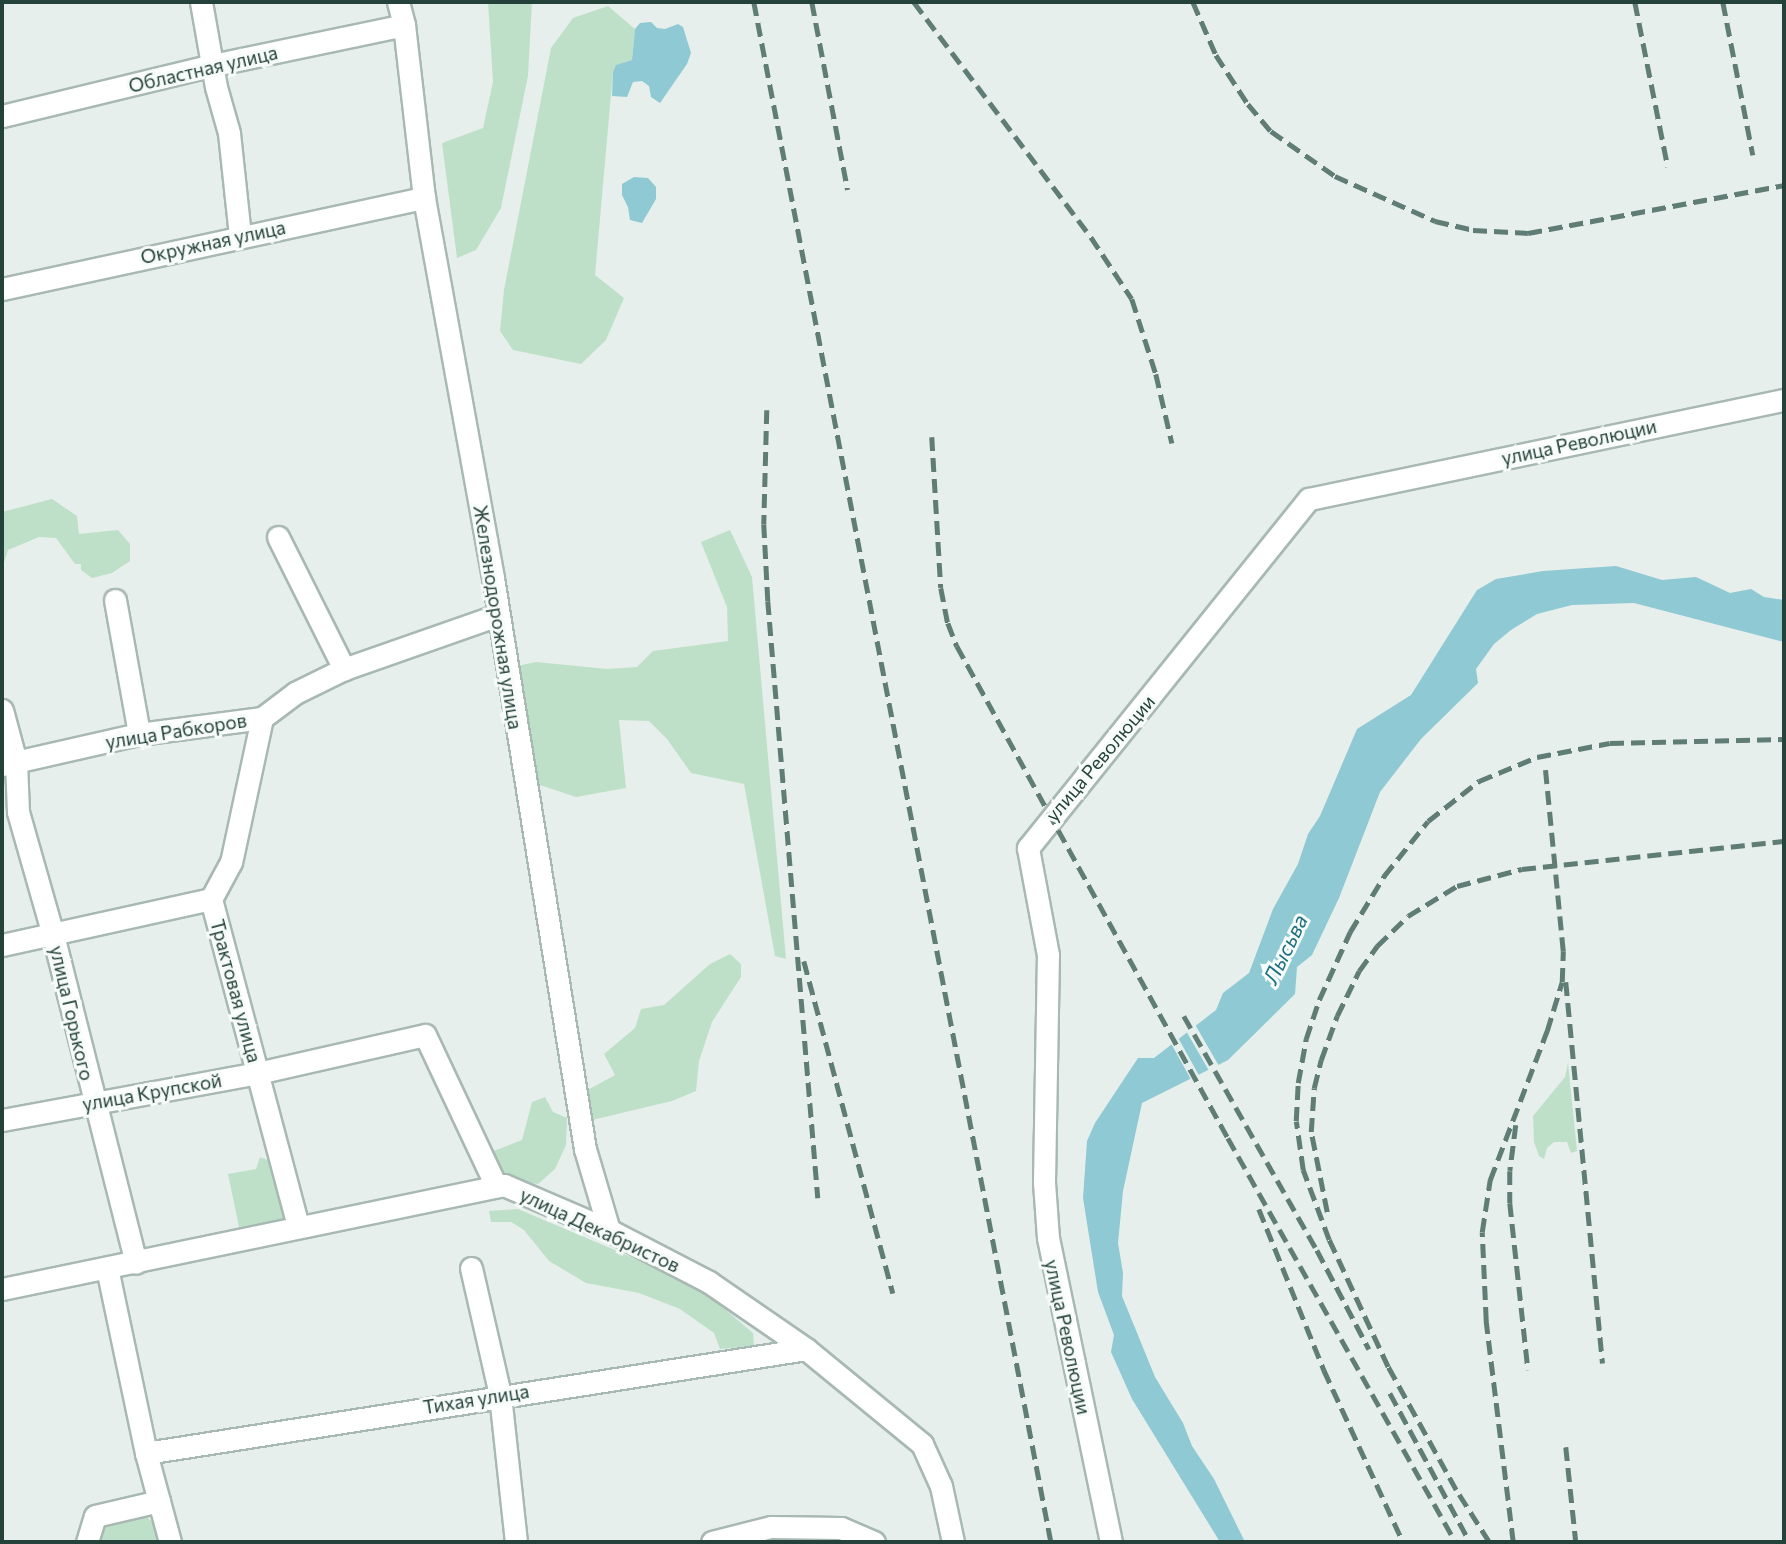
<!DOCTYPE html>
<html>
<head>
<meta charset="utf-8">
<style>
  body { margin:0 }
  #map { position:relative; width:1786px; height:1544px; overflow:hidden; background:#e6efeb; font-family:Commissioner,sans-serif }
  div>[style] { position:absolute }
  .green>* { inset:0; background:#bfe0c8 }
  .water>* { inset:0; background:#8ec9d4 }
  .pier>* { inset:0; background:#e6efeb; transform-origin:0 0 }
  .roads { filter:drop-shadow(2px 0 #a8b8b2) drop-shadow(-2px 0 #a8b8b2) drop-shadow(0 2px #a8b8b2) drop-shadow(0 -2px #a8b8b2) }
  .minor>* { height:21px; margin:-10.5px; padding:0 10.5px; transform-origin:10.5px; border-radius:10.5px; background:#fff }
  .rail>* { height:4.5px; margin-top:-2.25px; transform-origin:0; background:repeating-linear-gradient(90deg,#5f7d75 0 14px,transparent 0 21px) }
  span { translate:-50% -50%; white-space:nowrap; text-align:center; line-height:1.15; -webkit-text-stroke:6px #f7fbf9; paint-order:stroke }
  .street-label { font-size:19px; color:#24423a }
  .water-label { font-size:21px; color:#1c6f80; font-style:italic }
  .frame { position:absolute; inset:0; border:4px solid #24423a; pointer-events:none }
</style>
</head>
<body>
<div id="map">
  <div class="green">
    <div style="clip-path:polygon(488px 2px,532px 2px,528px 76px,501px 208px,476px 250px,457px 258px,442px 143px,483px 128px,493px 82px)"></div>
    <div style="clip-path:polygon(608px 6px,635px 29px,632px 60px,617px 65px,613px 72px,595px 275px,624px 298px,606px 340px,581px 364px,513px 350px,500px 331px,504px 290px,551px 48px,573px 18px)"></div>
    <div style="clip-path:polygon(52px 499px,77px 516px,79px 534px,118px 530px,130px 544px,130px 561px,112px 573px,92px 578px,81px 570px,81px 564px,75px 564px,56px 538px,39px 537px,8px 550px,2px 569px,2px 512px)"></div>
    <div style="clip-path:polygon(730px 530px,752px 577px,786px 959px,775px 956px,744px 784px,691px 773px,667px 739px,649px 721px,619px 720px,626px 788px,576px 797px,537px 784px,517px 666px,536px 662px,607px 669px,637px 667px,653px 651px,728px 641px,727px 607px,701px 542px)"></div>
    <div style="clip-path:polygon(730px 954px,741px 964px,741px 977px,712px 1022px,699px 1061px,696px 1091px,672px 1101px,588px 1121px,584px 1092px,615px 1075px,604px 1054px,635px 1028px,641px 1009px,664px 1005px,710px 964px)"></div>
    <div style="clip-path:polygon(1568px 1063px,1577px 1151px,1571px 1153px,1567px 1142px,1554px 1142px,1547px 1148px,1544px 1159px,1539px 1156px,1534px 1142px,1533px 1116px,1565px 1077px)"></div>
    <div style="clip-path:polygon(545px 1097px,553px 1112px,567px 1118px,566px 1145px,555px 1169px,538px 1184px,511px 1180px,497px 1172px,486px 1154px,522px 1140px,532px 1102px)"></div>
    <div style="clip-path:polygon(260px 1157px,270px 1161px,282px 1200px,284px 1220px,272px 1224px,239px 1227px,228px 1174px,256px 1169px)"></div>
    <div style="clip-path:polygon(518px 1209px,695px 1284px,753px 1333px,754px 1346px,720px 1349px,714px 1333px,680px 1309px,639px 1293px,586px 1283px,549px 1261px,524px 1230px,511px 1222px,491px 1222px,489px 1211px)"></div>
    <div style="clip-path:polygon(145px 1515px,157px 1527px,160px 1542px,97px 1542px,96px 1534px,111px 1523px)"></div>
  </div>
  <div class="water">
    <div style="clip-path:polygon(651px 22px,657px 28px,665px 29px,678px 24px,683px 27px,691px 53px,687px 64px,660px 103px,651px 97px,649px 86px,642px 81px,633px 82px,627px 97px,612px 96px,613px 72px,616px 65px,632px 60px,635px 29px,640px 23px)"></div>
    <div style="clip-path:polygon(634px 177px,648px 178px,656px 187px,656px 199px,642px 223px,630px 220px,628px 207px,622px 195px,622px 184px)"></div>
    <div style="clip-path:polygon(1616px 566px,1662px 580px,1696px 577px,1730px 593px,1751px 589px,1764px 597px,1784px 600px,1784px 642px,1634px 603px,1572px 605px,1537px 614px,1511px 630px,1494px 644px,1476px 669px,1478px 683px,1421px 739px,1380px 792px,1339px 898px,1312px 955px,1297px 967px,1295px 994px,1228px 1060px,1142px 1103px,1123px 1191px,1118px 1243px,1123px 1273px,1122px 1296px,1155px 1377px,1183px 1423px,1192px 1446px,1214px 1479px,1245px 1542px,1220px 1542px,1132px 1399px,1111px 1352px,1114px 1335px,1098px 1292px,1083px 1198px,1087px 1141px,1095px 1123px,1138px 1058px,1154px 1058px,1216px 1010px,1223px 993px,1249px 973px,1273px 909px,1298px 864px,1308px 834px,1320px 816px,1357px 729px,1411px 695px,1477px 590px,1496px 579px,1543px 571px)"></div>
  </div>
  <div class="pier">
    <div style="left:1193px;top:1021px;width:54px;height:11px;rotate:60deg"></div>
    <div style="left:1176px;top:1034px;width:50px;height:9px;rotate:61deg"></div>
  </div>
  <div class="roads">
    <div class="minor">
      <div style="left:201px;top:2px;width:86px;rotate:80deg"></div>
      <div style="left:216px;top:87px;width:48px;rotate:74.2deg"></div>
      <div style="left:229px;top:133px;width:104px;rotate:83.9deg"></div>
      <div style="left:398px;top:2px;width:24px;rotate:75deg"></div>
      <div style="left:404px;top:25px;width:174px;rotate:83.4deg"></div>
      <div style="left:424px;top:198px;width:386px;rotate:79.7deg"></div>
      <div style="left:493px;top:578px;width:578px;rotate:80.85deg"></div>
      <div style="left:585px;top:1149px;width:84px;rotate:73.5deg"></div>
      <div style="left:2px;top:116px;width:217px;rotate:-13.6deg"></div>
      <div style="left:213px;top:65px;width:195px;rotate:-11.8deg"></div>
      <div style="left:2px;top:289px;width:432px;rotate:-12.2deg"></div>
      <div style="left:278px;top:537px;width:148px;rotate:63.4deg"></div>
      <div style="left:115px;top:600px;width:136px;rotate:79.8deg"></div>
      <div style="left:2px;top:710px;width:54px;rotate:74.9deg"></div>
      <div style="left:16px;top:762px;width:50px;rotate:87.7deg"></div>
      <div style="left:18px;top:812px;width:128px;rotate:74.1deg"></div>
      <div style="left:53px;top:935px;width:338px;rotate:75.8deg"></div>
      <div style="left:262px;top:718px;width:147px;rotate:102.1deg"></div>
      <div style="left:231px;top:862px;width:42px;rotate:118.4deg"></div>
      <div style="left:211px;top:899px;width:338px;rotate:75.1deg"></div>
      <div style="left:2px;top:765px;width:140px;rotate:-12.8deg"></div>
      <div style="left:139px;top:734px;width:124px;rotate:-7.4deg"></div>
      <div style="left:262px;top:718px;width:41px;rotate:-37.1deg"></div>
      <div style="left:295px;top:693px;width:55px;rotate:-26.1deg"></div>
      <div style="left:344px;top:669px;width:163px;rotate:-19.3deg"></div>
      <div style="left:2px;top:945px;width:214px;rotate:-12.4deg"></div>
      <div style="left:2px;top:1120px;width:260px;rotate:-10.4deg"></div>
      <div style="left:258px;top:1073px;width:171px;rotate:-12.8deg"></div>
      <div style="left:425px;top:1035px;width:167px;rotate:64.8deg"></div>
      <div style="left:107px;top:1268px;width:189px;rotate:78.1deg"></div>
      <div style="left:146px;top:1453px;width:92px;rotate:74.9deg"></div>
      <div style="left:471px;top:1268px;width:130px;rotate:77.1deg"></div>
      <div style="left:500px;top:1395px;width:148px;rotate:83.8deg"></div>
      <div style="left:2px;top:1289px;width:513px;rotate:-11.7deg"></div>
      <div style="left:504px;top:1185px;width:114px;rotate:23.2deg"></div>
      <div style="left:609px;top:1230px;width:113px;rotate:27.5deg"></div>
      <div style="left:709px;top:1282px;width:118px;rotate:34.6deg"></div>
      <div style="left:806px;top:1349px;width:150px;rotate:39.3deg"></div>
      <div style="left:922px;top:1444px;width:46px;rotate:65.7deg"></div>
      <div style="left:941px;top:1486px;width:57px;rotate:77.9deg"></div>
      <div style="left:146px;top:1453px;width:668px;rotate:-8.95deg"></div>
      <div style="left:87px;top:1542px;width:27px;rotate:-73deg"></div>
      <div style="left:95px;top:1516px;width:66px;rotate:-13.2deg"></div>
      <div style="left:712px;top:1542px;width:61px;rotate:-14.3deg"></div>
      <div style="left:771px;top:1527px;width:70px;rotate:0.8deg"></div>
      <div style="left:841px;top:1528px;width:36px;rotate:23deg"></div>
      <div style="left:1111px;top:1542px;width:310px;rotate:-101.7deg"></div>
      <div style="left:1048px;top:1238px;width:56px;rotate:-94.1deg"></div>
      <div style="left:1044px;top:1182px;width:227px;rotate:-89deg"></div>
      <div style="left:1048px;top:955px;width:109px;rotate:-100.6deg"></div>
      <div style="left:1028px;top:848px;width:448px;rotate:-51.2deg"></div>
      <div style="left:1309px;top:499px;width:485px;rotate:-11.8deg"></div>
    </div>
  </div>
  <div class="rail">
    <div style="left:754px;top:2px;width:1568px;rotate:79.08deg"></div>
    <div style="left:812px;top:2px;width:191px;rotate:79.2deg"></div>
    <div style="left:914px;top:2px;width:294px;rotate:53deg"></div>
    <div style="left:1091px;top:237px;width:74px;rotate:56.5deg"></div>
    <div style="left:1132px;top:299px;width:79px;rotate:72.3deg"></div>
    <div style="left:1156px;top:374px;width:71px;rotate:76.9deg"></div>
    <div style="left:1193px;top:2px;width:58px;rotate:66.5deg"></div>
    <div style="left:1216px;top:55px;width:59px;rotate:56.9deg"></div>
    <div style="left:1248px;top:104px;width:35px;rotate:50deg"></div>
    <div style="left:1271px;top:131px;width:78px;rotate:35.1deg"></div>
    <div style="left:1335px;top:176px;width:110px;rotate:24.2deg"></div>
    <div style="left:1435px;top:221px;width:39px;rotate:13deg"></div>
    <div style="left:1473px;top:230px;width:55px;rotate:3.1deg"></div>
    <div style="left:1528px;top:233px;width:260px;rotate:-10.6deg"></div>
    <div style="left:1635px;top:2px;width:168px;rotate:78.7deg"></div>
    <div style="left:1723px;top:2px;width:156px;rotate:78.9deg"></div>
    <div style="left:767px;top:410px;width:114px;rotate:91.5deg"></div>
    <div style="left:764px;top:524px;width:77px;rotate:87deg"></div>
    <div style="left:768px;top:601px;width:599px;rotate:85.21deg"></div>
    <div style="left:932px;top:437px;width:151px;rotate:86.6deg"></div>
    <div style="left:941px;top:588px;width:36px;rotate:79deg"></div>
    <div style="left:948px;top:623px;width:25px;rotate:69deg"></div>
    <div style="left:957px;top:646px;width:562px;rotate:61.15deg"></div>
    <div style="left:1228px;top:1138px;width:464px;rotate:60.6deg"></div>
    <div style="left:804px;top:961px;width:344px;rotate:75deg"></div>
    <div style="left:1566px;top:982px;width:383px;rotate:84.5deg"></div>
    <div style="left:1184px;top:1016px;width:269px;rotate:60.4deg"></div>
    <div style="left:1317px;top:1250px;width:112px;rotate:62.3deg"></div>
    <div style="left:1516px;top:1125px;width:46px;rotate:97.4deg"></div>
    <div style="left:1510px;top:1171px;width:32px;rotate:90deg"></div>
    <div style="left:1510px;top:1203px;width:168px;rotate:83.8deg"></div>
    <div style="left:1259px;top:1209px;width:174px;rotate:68deg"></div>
    <div style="left:1324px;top:1370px;width:189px;rotate:65.3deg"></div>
    <div style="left:1327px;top:1212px;width:82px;rotate:-101.3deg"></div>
    <div style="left:1311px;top:1132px;width:44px;rotate:-86.1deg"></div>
    <div style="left:1314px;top:1088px;width:29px;rotate:-76deg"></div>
    <div style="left:1321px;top:1060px;width:47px;rotate:-70deg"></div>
    <div style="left:1337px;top:1016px;width:50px;rotate:-63.9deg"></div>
    <div style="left:1359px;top:971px;width:31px;rotate:-54deg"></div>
    <div style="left:1377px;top:946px;width:43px;rotate:-44.1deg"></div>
    <div style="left:1408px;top:916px;width:57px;rotate:-31.5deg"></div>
    <div style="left:1457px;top:886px;width:67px;rotate:-14.7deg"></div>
    <div style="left:1522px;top:869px;width:263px;rotate:-6.1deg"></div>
    <div style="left:1390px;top:1393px;width:169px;rotate:61.8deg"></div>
    <div style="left:1566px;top:1447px;width:96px;rotate:84deg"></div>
    <div style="left:1489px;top:1542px;width:62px;rotate:-122.4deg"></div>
    <div style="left:1456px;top:1490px;width:141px;rotate:-118.9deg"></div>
    <div style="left:1388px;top:1367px;width:140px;rotate:-114.9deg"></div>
    <div style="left:1329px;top:1240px;width:75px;rotate:-110.4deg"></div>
    <div style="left:1303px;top:1170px;width:49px;rotate:-98.1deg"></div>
    <div style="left:1296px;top:1121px;width:38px;rotate:-87deg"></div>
    <div style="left:1298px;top:1083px;width:45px;rotate:-79.7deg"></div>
    <div style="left:1306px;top:1039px;width:41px;rotate:-71.6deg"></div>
    <div style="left:1319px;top:1000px;width:75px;rotate:-65.5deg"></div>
    <div style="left:1350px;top:932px;width:66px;rotate:-58.7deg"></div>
    <div style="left:1384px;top:876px;width:70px;rotate:-51.3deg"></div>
    <div style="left:1428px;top:821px;width:65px;rotate:-38.1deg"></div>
    <div style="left:1479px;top:781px;width:63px;rotate:-22.5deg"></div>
    <div style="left:1537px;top:757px;width:74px;rotate:-10.9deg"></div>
    <div style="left:1610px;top:743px;width:174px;rotate:-1.3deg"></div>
    <div style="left:1513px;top:1542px;width:223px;rotate:-97deg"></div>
    <div style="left:1486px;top:1321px;width:89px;rotate:-92.6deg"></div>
    <div style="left:1482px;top:1232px;width:53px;rotate:-81.3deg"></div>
    <div style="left:1490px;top:1180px;width:160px;rotate:-69.1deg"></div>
    <div style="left:1547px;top:1031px;width:51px;rotate:-73deg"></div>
    <div style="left:1562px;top:982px;width:31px;rotate:-88deg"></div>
    <div style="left:1563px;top:951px;width:183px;rotate:-95.6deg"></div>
  </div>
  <div class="street-label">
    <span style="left:203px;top:69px;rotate:-13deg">Областная улица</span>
    <span style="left:213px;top:242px;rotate:-12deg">Окружная улица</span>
    <span style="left:1579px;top:442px;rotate:-12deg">улица Революции</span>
    <span style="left:498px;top:617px;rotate:81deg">Железнодорожная улица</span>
    <span style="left:176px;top:731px;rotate:-9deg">улица Рабкоров</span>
    <span style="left:1100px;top:758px;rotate:-50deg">улица Революции</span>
    <span style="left:236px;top:991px;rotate:75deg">Трактовая улица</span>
    <span style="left:72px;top:1013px;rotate:77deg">улица Горького</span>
    <span style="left:152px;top:1092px;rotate:-10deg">улица Крупской</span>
    <span style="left:600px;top:1230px;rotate:25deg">улица Декабристов</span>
    <span style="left:1068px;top:1337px;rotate:78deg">улица Революции</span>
    <span style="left:476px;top:1399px;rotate:-9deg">Тихая улица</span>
  </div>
  <div class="water-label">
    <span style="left:1285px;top:949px;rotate:-64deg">Лысьва</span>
  </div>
  <div class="frame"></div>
</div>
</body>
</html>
